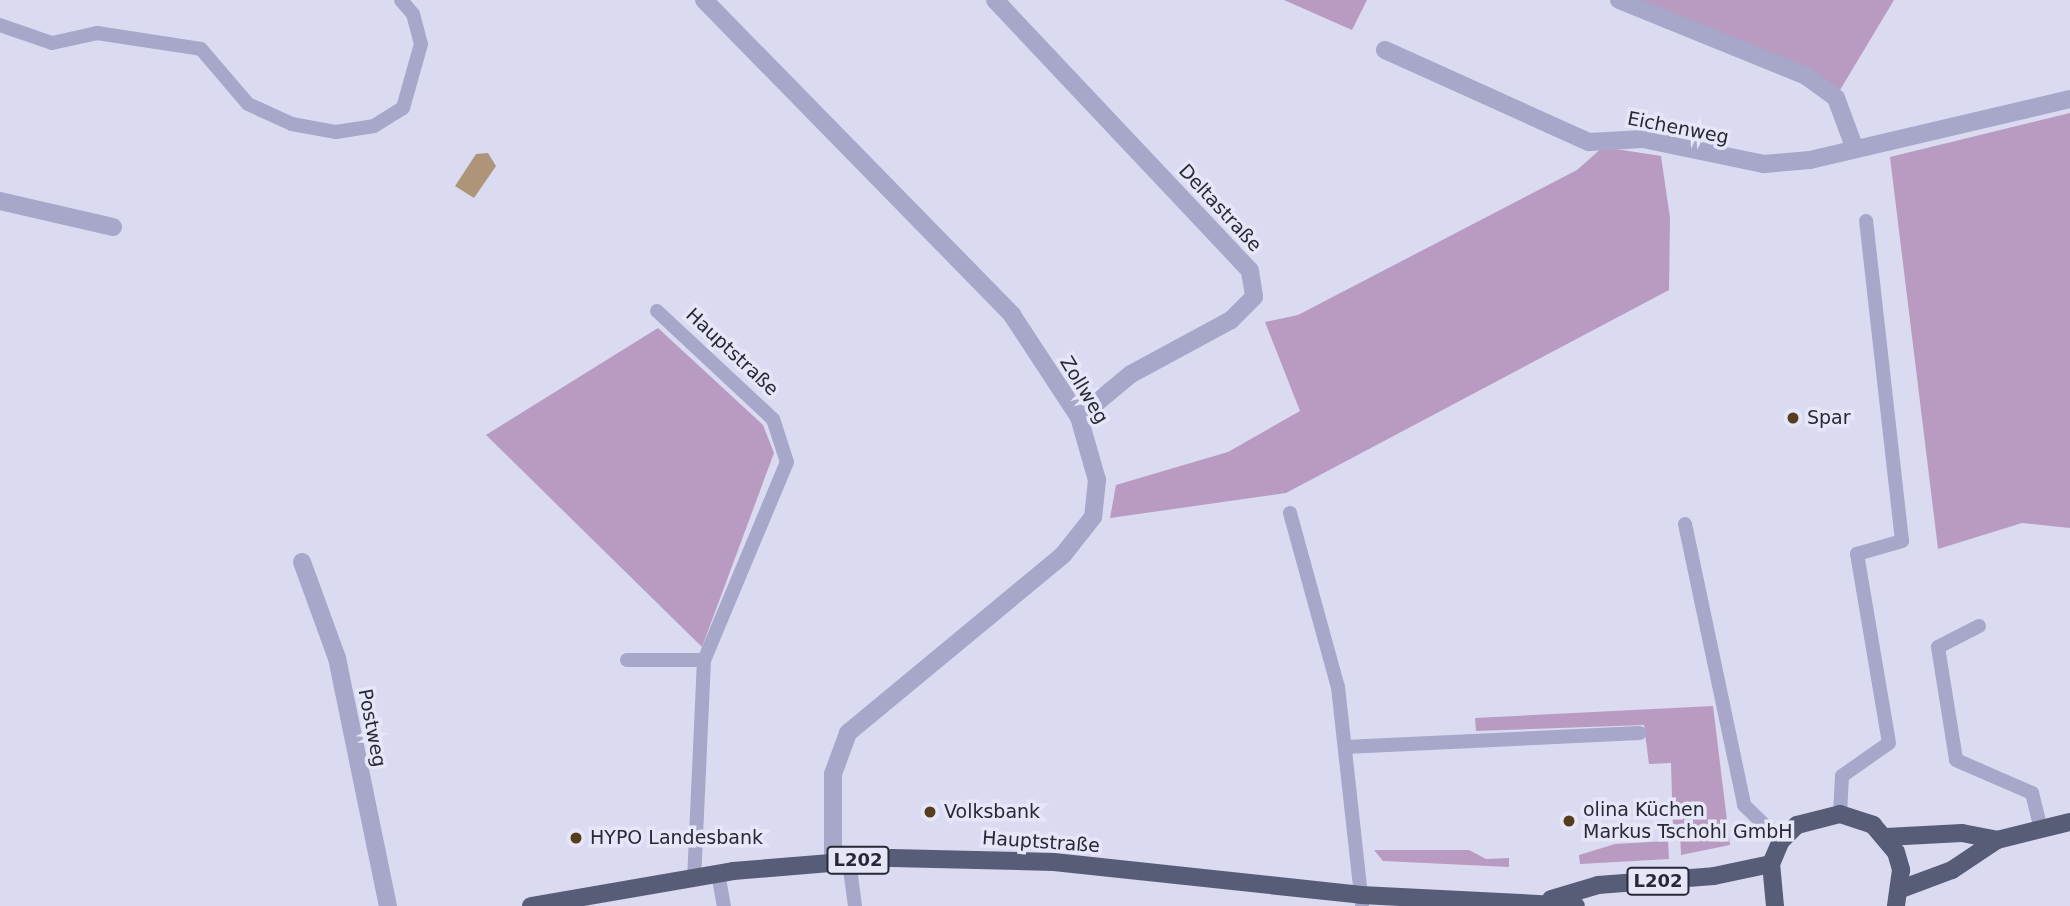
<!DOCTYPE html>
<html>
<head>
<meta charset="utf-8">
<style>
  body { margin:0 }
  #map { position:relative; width:2070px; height:906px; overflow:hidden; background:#dadaf1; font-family:"DejaVu Sans",sans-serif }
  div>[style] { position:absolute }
  .green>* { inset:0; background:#b99ac0 }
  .water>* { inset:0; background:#ae9579 }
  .service>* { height:14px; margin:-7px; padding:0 7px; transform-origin:7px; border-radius:7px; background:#a6a7c9 }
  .minor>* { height:18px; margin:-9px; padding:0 9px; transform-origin:9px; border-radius:9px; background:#a6a7c9 }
  .primary>* { height:18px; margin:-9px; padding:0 9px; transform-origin:9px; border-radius:9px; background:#585d77 }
  .dots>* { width:19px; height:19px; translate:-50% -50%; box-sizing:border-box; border:4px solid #e6e6f9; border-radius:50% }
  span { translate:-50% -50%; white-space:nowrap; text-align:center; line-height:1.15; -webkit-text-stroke:7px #e6e6f9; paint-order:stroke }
  .shield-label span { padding:2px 5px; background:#e6e6f9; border:2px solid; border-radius:5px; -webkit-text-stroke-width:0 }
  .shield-label { font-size:18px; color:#272935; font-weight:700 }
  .street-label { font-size:19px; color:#272935 }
  .poi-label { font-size:19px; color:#272935 }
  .left { translate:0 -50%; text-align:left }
</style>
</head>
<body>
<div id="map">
  <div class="green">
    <div style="clip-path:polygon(1284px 0,1367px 0,1352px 30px)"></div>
    <div style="clip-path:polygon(1640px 0,1894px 0,1840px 90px)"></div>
    <div style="clip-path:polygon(2070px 113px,2070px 528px,2022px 523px,1938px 549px,1890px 157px)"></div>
    <div style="clip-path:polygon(1603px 147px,1661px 156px,1670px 218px,1669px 290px,1286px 493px,1110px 518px,1116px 485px,1228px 452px,1300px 411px,1265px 322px,1298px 315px,1577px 170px)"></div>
    <div style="clip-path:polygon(658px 328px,763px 425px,774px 453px,702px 647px,486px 435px)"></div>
    <div style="clip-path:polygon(1713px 706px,1730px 845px,1681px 855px,1680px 832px,1673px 832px,1671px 763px,1649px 764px,1644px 725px,1476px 731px,1475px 718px)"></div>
    <div style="clip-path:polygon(1668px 841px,1669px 859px,1580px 864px,1579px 855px,1615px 844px)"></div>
    <div style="clip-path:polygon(1374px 850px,1469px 850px,1486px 859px,1509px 858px,1509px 867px,1383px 861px)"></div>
  </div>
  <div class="water">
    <div style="clip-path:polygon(488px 153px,496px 166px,474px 198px,455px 186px,476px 154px)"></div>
  </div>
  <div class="service">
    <div style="left:0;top:25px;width:55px;rotate:19.1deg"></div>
    <div style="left:52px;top:43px;width:46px;rotate:-12.5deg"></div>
    <div style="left:97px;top:33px;width:105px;rotate:8.7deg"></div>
    <div style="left:201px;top:49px;width:72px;rotate:49.5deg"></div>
    <div style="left:248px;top:104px;width:48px;rotate:24.4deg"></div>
    <div style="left:292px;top:124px;width:45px;rotate:10.3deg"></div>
    <div style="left:336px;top:132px;width:38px;rotate:-9deg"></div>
    <div style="left:374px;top:126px;width:34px;rotate:-32deg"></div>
    <div style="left:403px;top:108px;width:66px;rotate:-74.3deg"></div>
    <div style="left:421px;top:44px;width:31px;rotate:-105deg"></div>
    <div style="left:413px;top:14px;width:18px;rotate:-131deg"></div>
    <div style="left:657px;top:311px;width:158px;rotate:43deg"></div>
    <div style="left:773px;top:419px;width:45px;rotate:72deg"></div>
    <div style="left:787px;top:462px;width:215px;rotate:112.7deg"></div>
    <div style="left:704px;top:660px;width:217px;rotate:92.6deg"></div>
    <div style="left:1290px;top:513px;width:180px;rotate:74.6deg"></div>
    <div style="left:1338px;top:687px;width:220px;rotate:83.7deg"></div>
    <div style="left:1685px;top:524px;width:287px;rotate:78.1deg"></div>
    <div style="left:1744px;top:805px;width:52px;rotate:44.2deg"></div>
    <div style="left:1979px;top:626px;width:46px;rotate:152.9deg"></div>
    <div style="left:1938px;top:647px;width:114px;rotate:80.9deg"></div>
    <div style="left:1956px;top:760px;width:83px;rotate:23.5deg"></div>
    <div style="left:2032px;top:793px;width:37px;rotate:76deg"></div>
    <div style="left:627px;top:660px;width:77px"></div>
    <div style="left:1345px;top:747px;width:295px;rotate:-2.7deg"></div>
    <div style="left:1840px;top:814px;width:38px;rotate:-87deg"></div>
    <div style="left:1842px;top:776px;width:57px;rotate:-35.1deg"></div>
    <div style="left:1889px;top:743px;width:192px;rotate:-99.6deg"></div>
    <div style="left:1857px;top:554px;width:47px;rotate:-16.1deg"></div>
    <div style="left:1902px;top:541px;width:322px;rotate:-96.4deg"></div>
    <div style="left:849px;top:861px;width:45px;rotate:82.4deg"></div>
    <div style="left:718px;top:873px;width:34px;rotate:80deg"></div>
  </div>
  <div class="minor">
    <div style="left:704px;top:0;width:441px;rotate:45.6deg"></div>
    <div style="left:1012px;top:315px;width:122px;rotate:56.7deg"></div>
    <div style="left:1079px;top:417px;width:66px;rotate:74.1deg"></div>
    <div style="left:1097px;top:480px;width:37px;rotate:96deg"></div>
    <div style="left:1093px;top:517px;width:48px;rotate:128.3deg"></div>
    <div style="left:1063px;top:555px;width:279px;rotate:140.4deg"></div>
    <div style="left:848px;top:733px;width:44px;rotate:110.1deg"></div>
    <div style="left:833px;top:774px;width:88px;rotate:90deg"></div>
    <div style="left:995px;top:0;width:372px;rotate:46.7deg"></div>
    <div style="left:1250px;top:271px;width:26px;rotate:81deg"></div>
    <div style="left:1254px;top:297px;width:33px;rotate:135deg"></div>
    <div style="left:1231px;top:320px;width:114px;rotate:151.6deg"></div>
    <div style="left:1131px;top:374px;width:67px;rotate:140.4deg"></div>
    <div style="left:1619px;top:0;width:202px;rotate:22.1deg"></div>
    <div style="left:1806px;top:76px;width:37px;rotate:36deg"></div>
    <div style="left:1836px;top:98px;width:54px;rotate:69.6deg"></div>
    <div style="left:1385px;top:50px;width:224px;rotate:24.3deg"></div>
    <div style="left:1589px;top:142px;width:54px;rotate:-3.2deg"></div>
    <div style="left:1643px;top:139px;width:124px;rotate:11.7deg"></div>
    <div style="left:1764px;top:164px;width:46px;rotate:-5deg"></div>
    <div style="left:1810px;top:160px;width:267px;rotate:-13.2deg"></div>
    <div style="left:0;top:201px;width:116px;rotate:13deg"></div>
    <div style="left:302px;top:562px;width:102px;rotate:70deg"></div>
    <div style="left:337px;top:658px;width:253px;rotate:78.4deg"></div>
  </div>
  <div class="primary">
    <div style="left:1886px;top:837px;width:76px;rotate:-3deg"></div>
    <div style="left:1962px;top:833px;width:36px;rotate:11deg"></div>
    <div style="left:1901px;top:889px;width:54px;rotate:-20.4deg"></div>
    <div style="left:1952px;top:870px;width:54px;rotate:-33.7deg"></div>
    <div style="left:1997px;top:840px;width:75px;rotate:-13.9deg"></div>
    <div style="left:1551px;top:899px;width:49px;rotate:-16.6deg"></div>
    <div style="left:1598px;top:885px;width:116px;rotate:-4.4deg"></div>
    <div style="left:1714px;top:876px;width:58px;rotate:-11.9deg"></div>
    <div style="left:531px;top:906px;width:205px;rotate:-9.8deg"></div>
    <div style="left:733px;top:871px;width:160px;rotate:-4.7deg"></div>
    <div style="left:892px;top:858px;width:162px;rotate:1.4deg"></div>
    <div style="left:1054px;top:862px;width:309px;rotate:6.1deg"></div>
    <div style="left:1361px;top:895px;width:215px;rotate:2.9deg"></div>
    <div style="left:1775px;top:906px;width:42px;rotate:-95.4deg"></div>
    <div style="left:1771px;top:864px;width:25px;rotate:-67deg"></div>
    <div style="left:1781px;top:841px;width:23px;rotate:-45deg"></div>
    <div style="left:1797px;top:825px;width:44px;rotate:-14.3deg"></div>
    <div style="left:1840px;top:814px;width:35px;rotate:18deg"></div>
    <div style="left:1873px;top:825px;width:35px;rotate:50deg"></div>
    <div style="left:1896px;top:852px;width:19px;rotate:74deg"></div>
    <div style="left:1901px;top:870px;width:36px;rotate:98deg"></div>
  </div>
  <div class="dots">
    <div style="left:1793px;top:418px;background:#563d1d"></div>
    <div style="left:930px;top:812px;background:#563d1d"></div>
    <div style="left:1569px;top:821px;background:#563d1d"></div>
    <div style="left:576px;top:838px;background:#563d1d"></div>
  </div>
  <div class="shield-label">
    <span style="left:858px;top:860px">L202</span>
    <span style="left:1658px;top:881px">L202</span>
  </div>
  <div class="street-label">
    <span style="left:1678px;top:128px;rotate:11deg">Eichenweg</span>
    <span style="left:1220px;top:208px;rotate:47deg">Deltastraße</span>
    <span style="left:732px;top:352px;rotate:43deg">Hauptstraße</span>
    <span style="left:1084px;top:390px;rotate:59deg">Zollweg</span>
    <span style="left:372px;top:728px;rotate:79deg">Postweg</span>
    <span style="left:1041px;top:842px;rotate:4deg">Hauptstraße</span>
  </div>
  <div class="poi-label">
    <span class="left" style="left:1807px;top:418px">Spar</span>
    <span class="left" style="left:1583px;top:821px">olina Küchen<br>Markus Tschohl GmbH</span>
    <span class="left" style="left:944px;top:812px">Volksbank</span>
    <span class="left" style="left:590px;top:838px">HYPO Landesbank</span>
  </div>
</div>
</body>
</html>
